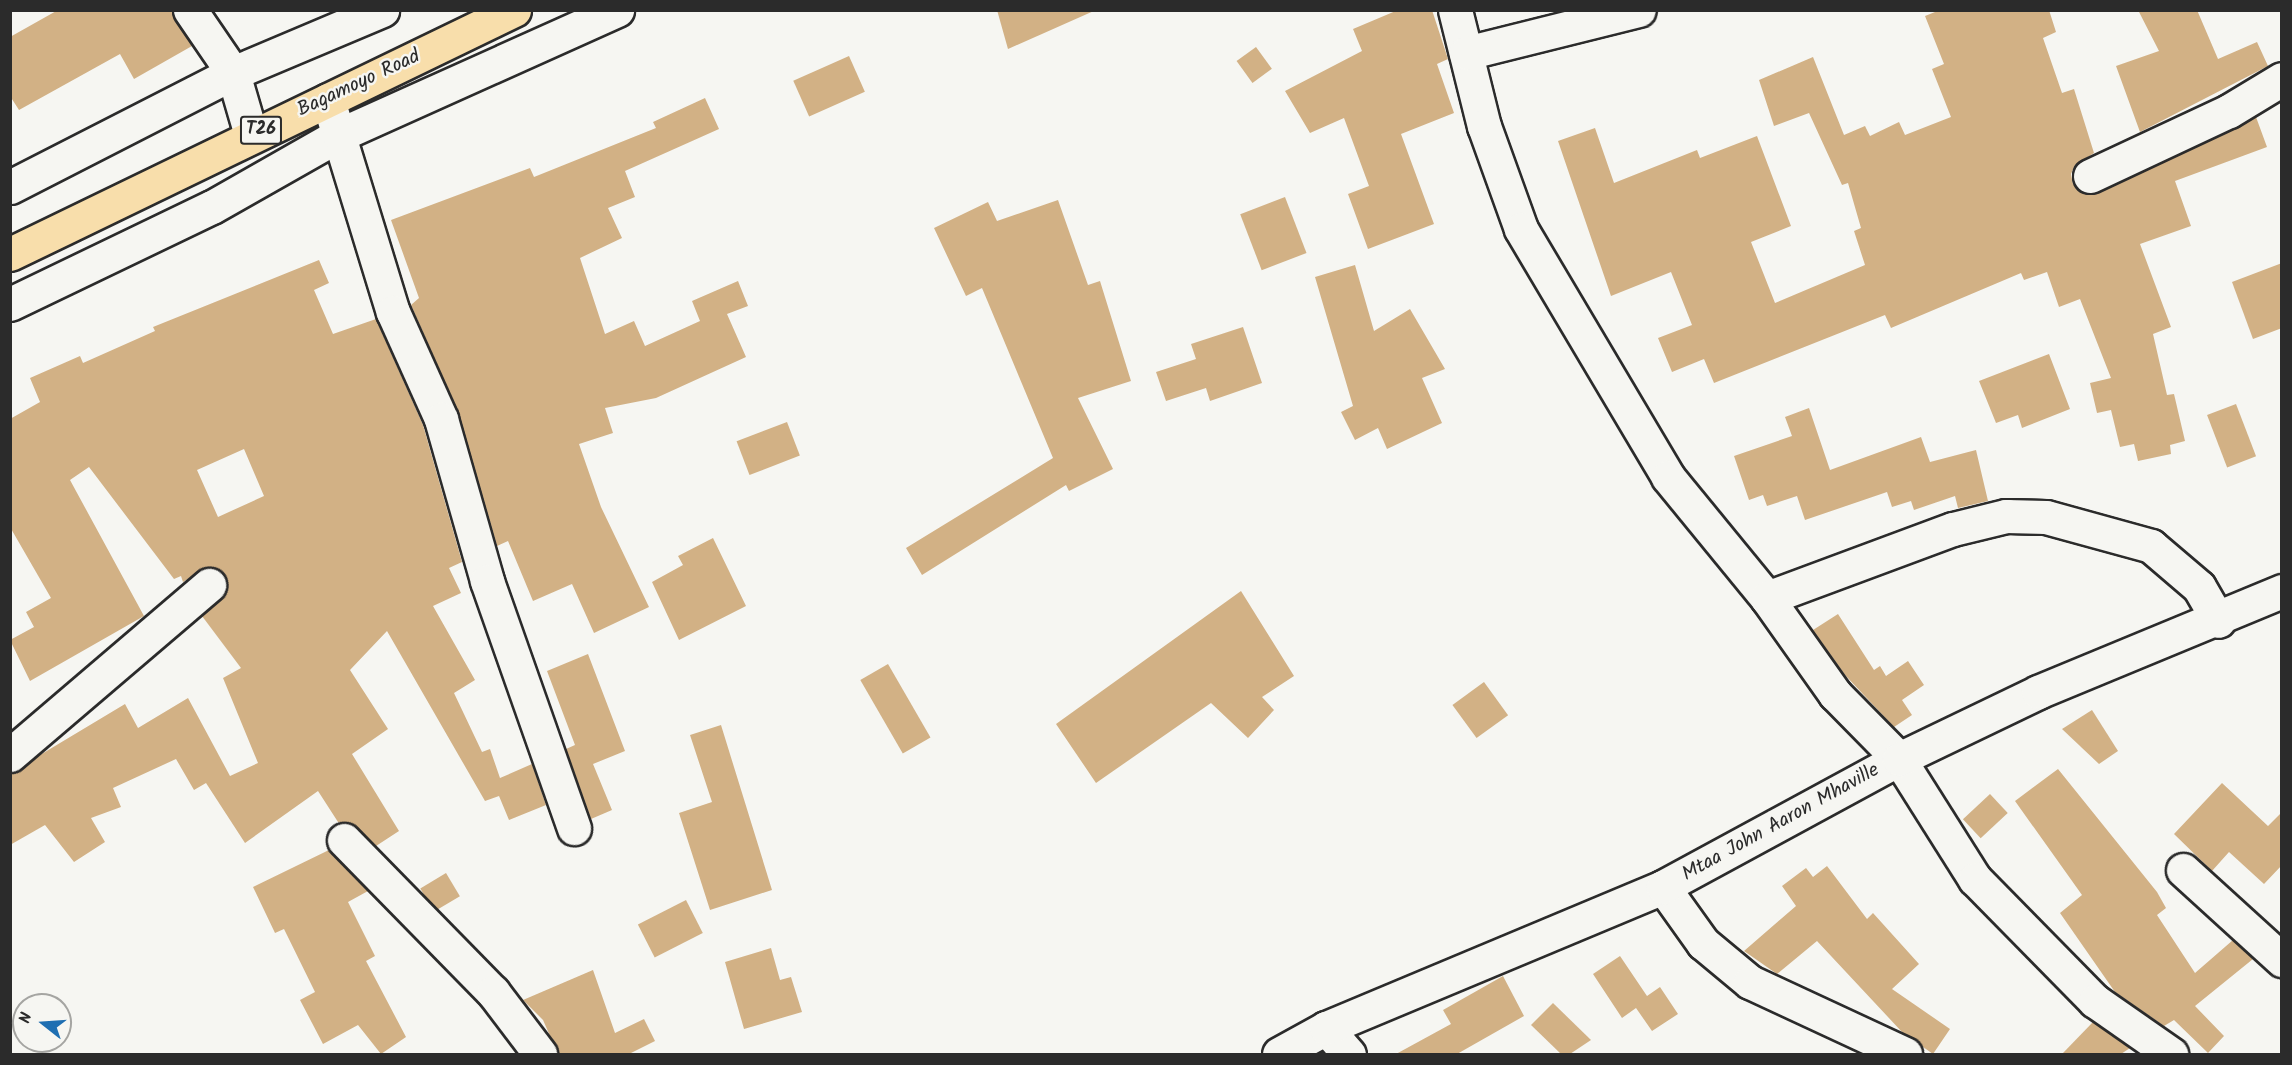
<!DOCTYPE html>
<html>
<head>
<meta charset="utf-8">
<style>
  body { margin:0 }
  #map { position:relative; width:2292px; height:1065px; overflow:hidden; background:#f6f6f2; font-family:Kalam,sans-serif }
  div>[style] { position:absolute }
  .building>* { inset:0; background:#d2b185; transform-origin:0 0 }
  .roads { filter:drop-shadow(2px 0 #2b2b2b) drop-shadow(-2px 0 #2b2b2b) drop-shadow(0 2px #2b2b2b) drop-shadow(0 -2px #2b2b2b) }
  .street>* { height:33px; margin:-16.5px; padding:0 16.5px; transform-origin:16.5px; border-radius:16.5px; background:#f6f6f2 }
  .highway>* { height:33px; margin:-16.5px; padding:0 16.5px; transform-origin:16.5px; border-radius:16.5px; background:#f8deab }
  span { translate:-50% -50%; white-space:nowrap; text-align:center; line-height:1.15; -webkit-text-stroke:5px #f6f6f2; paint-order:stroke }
  .shield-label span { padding:2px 4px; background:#f6f6f2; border:2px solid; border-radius:4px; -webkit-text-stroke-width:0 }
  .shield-label { font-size:18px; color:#2b2b2b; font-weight:700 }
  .street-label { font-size:20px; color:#2b2b2b }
  .frame { position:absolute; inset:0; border:12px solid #2b2b2b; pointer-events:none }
  .north { position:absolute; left:12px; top:993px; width:60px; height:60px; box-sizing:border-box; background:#f6f6f2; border:2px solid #a5a5a2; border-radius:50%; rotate:287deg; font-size:16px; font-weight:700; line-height:24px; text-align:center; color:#2b2b2b }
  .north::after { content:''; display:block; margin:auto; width:21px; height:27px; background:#1f6fb2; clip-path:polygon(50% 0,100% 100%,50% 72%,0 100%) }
</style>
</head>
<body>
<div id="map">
  <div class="building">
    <div style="clip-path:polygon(58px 10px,171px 10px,192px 46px,134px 79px,120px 54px,19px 110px,10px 96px,10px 37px)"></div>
    <div style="clip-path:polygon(997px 10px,1096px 10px,1008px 49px)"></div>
    <div style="clip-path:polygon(1398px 10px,1432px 10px,1448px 59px,1437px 64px,1454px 113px,1401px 134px,1434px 224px,1368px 249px,1348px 194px,1369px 186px,1344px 118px,1310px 133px,1285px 91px,1362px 51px,1353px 29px)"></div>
    <div style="clip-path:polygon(1940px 10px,2049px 10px,2056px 32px,2043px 38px,2062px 93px,2074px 89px,2094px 153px,2075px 165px,2071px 174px,2073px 184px,2088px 195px,2256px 117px,2267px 147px,2175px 181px,2191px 226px,2140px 244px,2171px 327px,2153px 334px,2167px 395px,2174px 394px,2185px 441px,2170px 445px,2171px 454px,2138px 461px,2134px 444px,2120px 447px,2111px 410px,2097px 413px,2090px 383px,2111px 378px,2080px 299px,2059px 307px,2047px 272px,2024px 280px,2021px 273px,1891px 328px,1885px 315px,1714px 383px,1704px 359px,1672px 372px,1658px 338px,1692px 325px,1671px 272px,1611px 296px,1558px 141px,1595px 128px,1614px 183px,1697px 150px,1700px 158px,1757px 136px,1791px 226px,1751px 242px,1775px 303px,1865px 265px,1854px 231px,1861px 228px,1848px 183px,1842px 185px,1809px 113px,1774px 126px,1759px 80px,1813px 57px,1844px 135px,1865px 126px,1870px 136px,1899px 122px,1905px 135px,1951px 117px,1932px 69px,1944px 64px,1925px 16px)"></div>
    <div style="clip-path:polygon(2138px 10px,2197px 10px,2218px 59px,2257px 42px,2268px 66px,2140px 132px,2116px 66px,2159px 51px)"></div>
    <div style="left:1256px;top:47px;width:27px;height:24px;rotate:54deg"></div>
    <div style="left:849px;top:56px;width:39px;height:61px;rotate:66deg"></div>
    <div style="clip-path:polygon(705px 98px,719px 129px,625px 171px,635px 197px,608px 208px,622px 238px,580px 258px,605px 334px,634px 321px,645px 346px,700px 321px,692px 301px,738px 281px,748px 306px,727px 314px,746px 357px,656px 398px,605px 408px,613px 433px,579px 444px,601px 507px,649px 607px,594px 633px,572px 584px,533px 601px,508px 541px,497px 546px,459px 414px,411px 305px,419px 298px,391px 220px,530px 168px,534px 177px,656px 128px,653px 122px)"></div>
    <div style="left:1285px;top:197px;width:60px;height:48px;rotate:69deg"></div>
    <div style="clip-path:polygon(1058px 200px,1088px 285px,1100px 281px,1131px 381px,1078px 398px,1113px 469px,1069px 491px,1066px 485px,922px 575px,906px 548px,1053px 458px,982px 288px,966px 296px,934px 228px,988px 202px,997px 221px)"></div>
    <div style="clip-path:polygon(evenodd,319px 260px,329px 283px,314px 290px,333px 334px,376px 319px,423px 425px,462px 562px,449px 568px,461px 593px,433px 606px,475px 680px,454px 693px,482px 752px,490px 749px,500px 778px,532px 764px,546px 805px,509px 820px,499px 796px,485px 801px,387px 631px,350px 670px,388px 729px,352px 754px,399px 831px,376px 846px,357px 827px,338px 822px,318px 791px,245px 843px,206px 783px,194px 790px,176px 759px,113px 788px,121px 807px,91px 818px,105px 842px,74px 862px,45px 825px,10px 845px,10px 773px,125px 704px,138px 728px,188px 698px,230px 776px,258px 763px,223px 678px,241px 668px,202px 616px,226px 592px,224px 573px,206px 567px,183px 582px,181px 576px,174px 579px,89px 467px,70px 480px,144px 616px,30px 681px,10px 640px,34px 627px,26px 612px,51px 598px,10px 527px,10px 419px,40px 402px,30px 378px,80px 356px,83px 363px,155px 331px,153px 327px,319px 260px,244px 449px,264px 496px,218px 517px,197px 470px,244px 449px)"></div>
    <div style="clip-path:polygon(2282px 263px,2282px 328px,2253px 339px,2232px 282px)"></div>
    <div style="clip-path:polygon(1355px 265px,1374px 331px,1410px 309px,1445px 369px,1422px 378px,1442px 423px,1387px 449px,1378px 428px,1355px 440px,1341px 412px,1353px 406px,1315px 277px)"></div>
    <div style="clip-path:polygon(1243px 327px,1262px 383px,1210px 401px,1206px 388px,1166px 401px,1156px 372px,1196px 359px,1191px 344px)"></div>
    <div style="clip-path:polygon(2049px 354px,2070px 409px,2022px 428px,2018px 415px,1996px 423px,1979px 381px)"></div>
    <div style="left:2236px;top:404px;width:56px;height:31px;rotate:69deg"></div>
    <div style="clip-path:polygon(1809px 408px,1830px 470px,1921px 437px,1930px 462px,1976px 450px,1988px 501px,1958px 508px,1955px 496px,1914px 510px,1911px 501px,1892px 507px,1887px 492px,1805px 520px,1797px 496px,1767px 506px,1763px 495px,1749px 500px,1734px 456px,1792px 436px,1785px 417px)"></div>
    <div style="left:787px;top:422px;width:36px;height:54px;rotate:69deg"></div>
    <div style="clip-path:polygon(713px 538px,746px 606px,679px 640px,652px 582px,683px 565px,678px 556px)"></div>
    <div style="clip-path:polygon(1241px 591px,1294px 676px,1262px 697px,1274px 710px,1248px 738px,1211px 703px,1096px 783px,1056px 724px)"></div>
    <div style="clip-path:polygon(1838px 614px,1874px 670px,1880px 666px,1886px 676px,1908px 661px,1924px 685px,1902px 700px,1912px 715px,1894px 727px,1845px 675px,1813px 630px)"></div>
    <div style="clip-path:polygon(588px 654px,625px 751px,593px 764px,612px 810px,591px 819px,566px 749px,575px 745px,547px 671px)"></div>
    <div style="left:888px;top:664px;width:85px;height:32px;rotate:60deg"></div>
    <div style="left:1484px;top:682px;width:41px;height:39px;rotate:54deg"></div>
    <div style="clip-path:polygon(2092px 710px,2118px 751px,2099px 764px,2062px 729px)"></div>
    <div style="clip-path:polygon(721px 725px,772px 890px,710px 910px,679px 813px,712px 802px,690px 735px)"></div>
    <div style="clip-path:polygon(2058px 769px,2157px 892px,2166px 908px,2157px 915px,2195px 973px,2233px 940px,2253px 959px,2195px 1006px,2224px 1036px,2208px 1053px,2174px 1020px,2164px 1026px,2115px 992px,2060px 913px,2082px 895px,2015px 801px)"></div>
    <div style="clip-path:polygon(2222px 783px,2268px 826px,2282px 812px,2282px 865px,2264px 884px,2229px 852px,2212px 871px,2174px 834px)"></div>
    <div style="left:1990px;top:794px;width:26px;height:37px;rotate:47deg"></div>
    <div style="clip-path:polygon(329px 850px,368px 891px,348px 902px,375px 956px,366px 961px,406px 1037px,381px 1054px,358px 1025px,323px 1044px,300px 1000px,315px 992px,284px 929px,275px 933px,253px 887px)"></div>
    <div style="clip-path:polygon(1827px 866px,1867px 919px,1873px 913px,1919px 964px,1892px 989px,1950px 1029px,1933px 1054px,1902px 1032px,1817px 941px,1777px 974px,1744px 951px,1796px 906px,1782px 886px,1806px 868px,1813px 877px)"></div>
    <div style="left:446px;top:873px;width:27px;height:30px;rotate:59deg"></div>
    <div style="left:686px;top:900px;width:37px;height:54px;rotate:63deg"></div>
    <div style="clip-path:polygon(771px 948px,780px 980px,791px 977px,802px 1012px,744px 1029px,725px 962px)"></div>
    <div style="clip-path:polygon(1620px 956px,1647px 996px,1660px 987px,1678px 1014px,1652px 1031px,1636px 1008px,1622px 1018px,1593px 974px)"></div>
    <div style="clip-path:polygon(593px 970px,615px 1033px,644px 1019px,655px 1041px,629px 1054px,558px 1054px,543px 1020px,523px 1000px)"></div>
    <div style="clip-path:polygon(1503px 976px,1524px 1016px,1457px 1054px,1396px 1054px,1451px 1024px,1443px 1010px)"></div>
    <div style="clip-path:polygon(1553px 1003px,1591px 1040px,1570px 1054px,1561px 1054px,1531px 1025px)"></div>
    <div style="clip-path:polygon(2093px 1022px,2130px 1048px,2121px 1054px,2062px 1054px)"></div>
  </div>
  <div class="roads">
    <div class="street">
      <div style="left:190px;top:10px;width:76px;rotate:55.7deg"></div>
      <div style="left:233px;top:73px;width:65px;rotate:73.8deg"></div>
      <div style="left:1455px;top:10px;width:120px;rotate:76deg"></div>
      <div style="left:1484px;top:126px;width:109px;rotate:70.2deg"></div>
      <div style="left:1521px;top:229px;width:288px;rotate:59.3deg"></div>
      <div style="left:1668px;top:477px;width:156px;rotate:50.7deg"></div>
      <div style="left:1767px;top:598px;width:118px;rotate:54.7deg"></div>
      <div style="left:1835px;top:694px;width:91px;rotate:45.4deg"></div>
      <div style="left:1899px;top:759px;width:142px;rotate:57.7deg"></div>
      <div style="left:1975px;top:879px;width:171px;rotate:45.5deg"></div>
      <div style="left:2095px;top:1001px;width:93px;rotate:34.9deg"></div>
      <div style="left:1466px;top:53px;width:178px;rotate:-14deg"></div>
      <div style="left:328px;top:100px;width:222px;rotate:73deg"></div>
      <div style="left:393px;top:312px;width:117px;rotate:65.8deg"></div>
      <div style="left:441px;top:419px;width:168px;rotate:74.1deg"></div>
      <div style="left:487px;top:581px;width:262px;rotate:70.6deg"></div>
      <div style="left:2090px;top:176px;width:153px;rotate:-25.1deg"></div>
      <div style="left:2229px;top:111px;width:62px;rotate:-31.1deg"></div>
      <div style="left:10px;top:187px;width:250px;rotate:-27.1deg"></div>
      <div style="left:233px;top:73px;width:162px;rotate:-22.9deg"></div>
      <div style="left:10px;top:304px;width:224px;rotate:-25.7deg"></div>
      <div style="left:212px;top:207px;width:146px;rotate:-29.6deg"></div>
      <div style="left:339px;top:135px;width:305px;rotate:-24.2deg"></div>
      <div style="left:1767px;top:598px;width:198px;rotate:-20.4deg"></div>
      <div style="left:1953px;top:529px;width:55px;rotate:-13.8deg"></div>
      <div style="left:2006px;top:516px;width:40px;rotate:1.4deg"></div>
      <div style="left:2046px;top:517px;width:109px;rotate:15.4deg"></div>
      <div style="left:2151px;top:546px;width:63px;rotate:40.5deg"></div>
      <div style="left:2199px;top:587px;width:39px;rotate:60deg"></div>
      <div style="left:10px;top:755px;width:262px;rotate:-40.5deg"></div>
      <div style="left:344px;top:840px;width:213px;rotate:45.6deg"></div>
      <div style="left:493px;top:992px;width:78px;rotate:52.8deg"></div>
      <div style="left:2183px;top:870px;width:134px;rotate:42.3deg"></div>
      <div style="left:1663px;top:887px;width:69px;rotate:54.5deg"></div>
      <div style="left:1703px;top:943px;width:61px;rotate:39.7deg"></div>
      <div style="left:1750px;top:982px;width:171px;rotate:24.9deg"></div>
      <div style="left:1326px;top:1028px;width:35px;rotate:49deg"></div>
      <div style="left:1279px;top:1054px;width:54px;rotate:-29deg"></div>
      <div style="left:1326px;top:1028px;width:365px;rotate:-22.7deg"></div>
      <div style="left:1663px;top:887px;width:268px;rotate:-28.5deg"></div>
      <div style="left:1899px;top:759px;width:154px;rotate:-25.7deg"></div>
      <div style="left:2038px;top:692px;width:264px;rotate:-22.5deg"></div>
    </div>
    <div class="highway">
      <div style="left:10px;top:254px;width:560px;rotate:-25.83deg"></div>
    </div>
  </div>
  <div class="shield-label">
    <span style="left:261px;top:130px">T26</span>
  </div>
  <div class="street-label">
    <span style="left:359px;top:84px;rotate:-25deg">Bagamoyo Road</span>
    <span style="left:1781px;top:823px;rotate:-29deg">Mtaa John Aaron Mhaville</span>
  </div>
  <div class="frame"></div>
  <div class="north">N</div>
</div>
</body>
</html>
